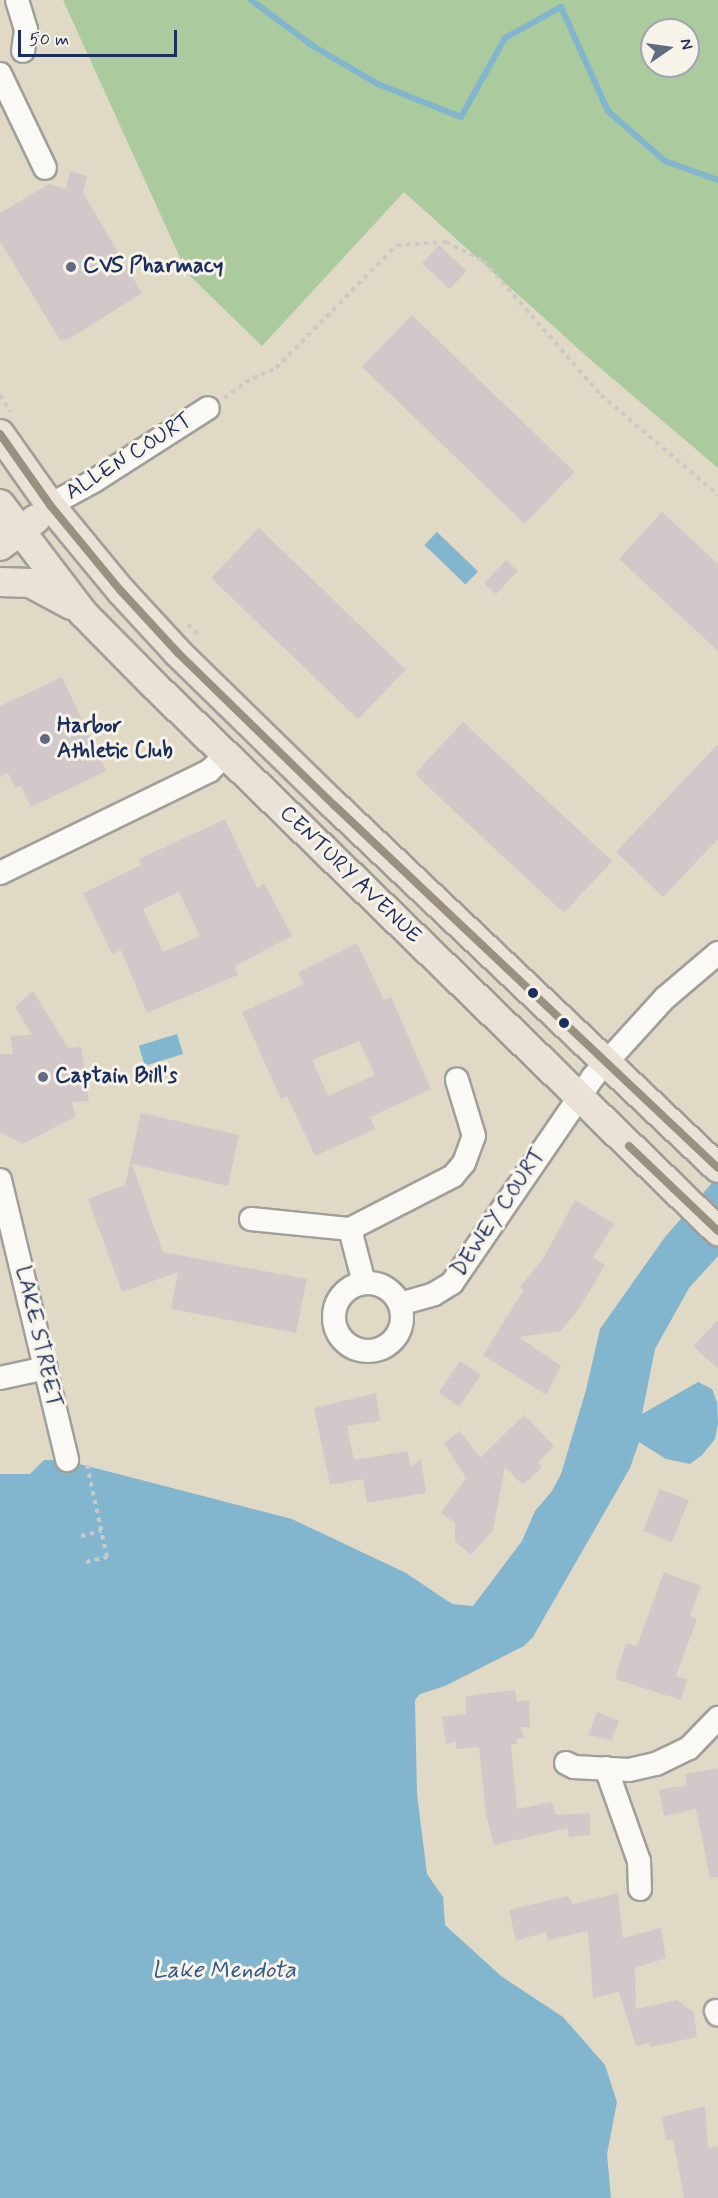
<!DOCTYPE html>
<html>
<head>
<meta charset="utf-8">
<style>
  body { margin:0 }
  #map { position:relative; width:718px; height:2198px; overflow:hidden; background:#e0d9c6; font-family:Mynerve,sans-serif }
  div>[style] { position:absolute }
  .forest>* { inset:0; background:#abca9d }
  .water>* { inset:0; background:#82b5ce; transform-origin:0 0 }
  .stream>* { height:6px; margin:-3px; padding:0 3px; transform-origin:3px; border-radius:3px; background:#82b5ce }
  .building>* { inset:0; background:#d3c8c9; transform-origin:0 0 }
  .path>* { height:4px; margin-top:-2px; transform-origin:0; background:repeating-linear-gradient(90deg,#c9c9c8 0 4.5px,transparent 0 9px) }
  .roads { filter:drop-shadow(2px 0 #a09f9a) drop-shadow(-2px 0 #a09f9a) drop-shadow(0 2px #a09f9a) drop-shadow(0 -2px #a09f9a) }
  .minor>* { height:22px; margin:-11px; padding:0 11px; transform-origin:11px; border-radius:11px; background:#faf9f6 }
  .minor>.ring { margin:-11px; padding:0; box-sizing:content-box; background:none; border:22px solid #faf9f6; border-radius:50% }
  .major>* { height:28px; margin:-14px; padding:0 14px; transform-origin:14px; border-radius:14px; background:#eae2d6 }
  .bus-1>* { height:8px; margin:-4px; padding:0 4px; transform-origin:4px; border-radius:4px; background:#9a9080 }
  .dots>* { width:16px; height:16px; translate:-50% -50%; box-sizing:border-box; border:3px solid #f7f3e8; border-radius:50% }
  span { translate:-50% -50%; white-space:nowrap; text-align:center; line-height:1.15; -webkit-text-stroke:6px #f7f3e8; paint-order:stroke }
  .poi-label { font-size:22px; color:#1b2f5e; font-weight:700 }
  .left { translate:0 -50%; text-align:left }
  .street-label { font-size:22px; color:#1b2f5e }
  .water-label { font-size:24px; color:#315987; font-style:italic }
  .north { position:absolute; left:640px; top:18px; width:60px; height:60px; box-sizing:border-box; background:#f7f3e8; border:2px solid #9fa5b1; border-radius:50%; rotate:77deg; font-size:16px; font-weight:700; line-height:24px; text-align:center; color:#1b2f5e }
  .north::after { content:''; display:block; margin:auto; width:21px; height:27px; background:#606a82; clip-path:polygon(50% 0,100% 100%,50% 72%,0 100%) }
  .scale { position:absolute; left:18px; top:30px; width:159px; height:27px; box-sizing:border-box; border:3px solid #1b2f5e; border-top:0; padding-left:8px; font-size:18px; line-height:21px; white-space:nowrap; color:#1b2f5e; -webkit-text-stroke:4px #f7f3e8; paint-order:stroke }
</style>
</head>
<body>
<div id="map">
  <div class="forest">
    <div style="clip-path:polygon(evenodd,63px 0,718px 0,718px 468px,592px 361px,404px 192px,262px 346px,187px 273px,63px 0,652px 30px,688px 30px,688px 66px,652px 66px,652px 30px)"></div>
  </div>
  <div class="water">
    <div style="left:437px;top:532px;width:57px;height:18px;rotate:44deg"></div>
    <div style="left:177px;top:1034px;width:21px;height:40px;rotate:73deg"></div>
    <div style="clip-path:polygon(718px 1176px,718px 1256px,689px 1288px,655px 1349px,642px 1414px,698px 1382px,712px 1389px,717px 1402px,718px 1423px,715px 1439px,702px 1455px,690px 1464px,666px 1459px,639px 1442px,630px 1468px,533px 1637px,524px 1646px,445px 1686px,420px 1694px,415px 1700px,417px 1794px,427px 1874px,443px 1897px,445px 1925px,501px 1976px,563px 2017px,605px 2065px,617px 2102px,607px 2154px,611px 2198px,0 2198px,0 1474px,30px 1474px,44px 1460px,64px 1460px,292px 1519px,406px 1573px,452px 1604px,473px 1606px,522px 1541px,535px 1511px,552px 1491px,561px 1474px,586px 1390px,600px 1329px,665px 1237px)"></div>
  </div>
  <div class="stream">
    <div style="left:251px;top:0;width:77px;rotate:36.6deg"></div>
    <div style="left:313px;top:46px;width:75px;rotate:30.3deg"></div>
    <div style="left:378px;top:84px;width:89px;rotate:21.7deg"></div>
    <div style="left:461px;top:117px;width:90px;rotate:-60.9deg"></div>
    <div style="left:505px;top:38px;width:64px;rotate:-29deg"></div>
    <div style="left:561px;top:7px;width:114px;rotate:65.7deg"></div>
    <div style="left:608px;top:111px;width:76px;rotate:41.3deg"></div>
    <div style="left:665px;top:161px;width:56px;rotate:19.7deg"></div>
  </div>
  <div class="building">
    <div style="clip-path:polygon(70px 171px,87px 176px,83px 193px,142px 293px,69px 339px,60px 340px,0 241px,0 213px,49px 184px,66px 189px)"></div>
    <div style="left:439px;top:245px;width:38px;height:25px;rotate:43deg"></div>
    <div style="left:412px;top:315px;width:226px;height:72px;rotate:44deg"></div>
    <div style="clip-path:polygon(662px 512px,718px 564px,718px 651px,619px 559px)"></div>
    <div style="left:259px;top:528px;width:204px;height:69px;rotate:44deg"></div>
    <div style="left:506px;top:560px;width:16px;height:32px;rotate:43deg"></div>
    <div style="clip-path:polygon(62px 677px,106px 771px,31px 807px,21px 786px,15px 788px,8px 773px,0 777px,0 706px)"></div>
    <div style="left:463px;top:722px;width:204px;height:71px;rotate:43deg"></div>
    <div style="clip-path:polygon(718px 744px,718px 839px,663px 897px,616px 852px)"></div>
    <div style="clip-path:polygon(evenodd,225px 819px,257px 888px,264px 883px,292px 936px,235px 966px,238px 975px,147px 1013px,121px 950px,112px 954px,83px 893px,141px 865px,139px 859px,225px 819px,179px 892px,200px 936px,163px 952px,143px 909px,179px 892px)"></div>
    <div style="clip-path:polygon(evenodd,357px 943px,384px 1000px,391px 997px,431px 1089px,370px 1117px,375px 1129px,315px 1156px,287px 1096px,281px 1099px,242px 1012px,304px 984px,298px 973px,357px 943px,359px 1041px,375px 1075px,328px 1096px,312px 1060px,359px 1041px)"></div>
    <div style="clip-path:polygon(33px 991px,68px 1048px,81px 1047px,89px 1101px,72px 1102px,75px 1117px,22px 1144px,0 1132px,0 1054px,13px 1054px,10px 1036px,32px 1035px,15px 1007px)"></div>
    <div style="clip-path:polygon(141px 1113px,239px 1135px,228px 1186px,132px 1164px,163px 1252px,307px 1279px,296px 1333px,171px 1309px,178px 1272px,122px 1292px,88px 1199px,125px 1185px)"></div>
    <div style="clip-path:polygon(575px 1200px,614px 1224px,593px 1257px,605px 1265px,579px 1309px,561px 1331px,519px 1337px,561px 1366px,546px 1395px,483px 1355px,523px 1291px,520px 1287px,544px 1257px)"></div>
    <div style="clip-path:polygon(718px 1320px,718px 1369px,693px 1346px)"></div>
    <div style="left:460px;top:1361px;width:25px;height:38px;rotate:34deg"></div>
    <div style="clip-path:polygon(376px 1393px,380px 1421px,347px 1426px,354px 1460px,408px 1451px,410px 1467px,421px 1459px,426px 1493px,367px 1503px,363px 1479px,330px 1485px,314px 1408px)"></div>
    <div style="clip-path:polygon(524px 1415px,554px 1446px,538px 1462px,542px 1467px,523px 1485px,505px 1467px,493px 1530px,471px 1555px,455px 1541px,455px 1523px,441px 1513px,466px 1478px,444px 1443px,460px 1431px,480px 1458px)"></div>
    <div style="left:660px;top:1489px;width:31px;height:45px;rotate:22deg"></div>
    <div style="clip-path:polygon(664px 1572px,701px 1586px,690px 1616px,697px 1619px,676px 1676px,687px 1679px,681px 1700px,615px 1679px,626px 1643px,637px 1646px)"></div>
    <div style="clip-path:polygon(515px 1690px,517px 1702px,529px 1700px,530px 1727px,521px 1727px,524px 1738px,516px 1739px,517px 1744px,511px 1744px,517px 1809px,552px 1802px,556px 1815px,590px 1813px,590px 1835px,569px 1837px,568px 1828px,494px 1845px,486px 1815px,479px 1747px,456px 1749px,456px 1742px,446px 1744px,442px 1717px,466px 1714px,466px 1696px)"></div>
    <div style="clip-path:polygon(597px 1712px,619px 1721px,612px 1740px,588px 1735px)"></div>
    <div style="clip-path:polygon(718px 1768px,718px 1877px,710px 1878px,696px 1809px,664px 1816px,659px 1790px,687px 1785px,685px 1774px)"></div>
    <div style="clip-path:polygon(618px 1893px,623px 1938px,661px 1928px,666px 1958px,635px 1968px,636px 2009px,677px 2000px,694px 2013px,697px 2037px,650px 2047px,650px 2043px,636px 2046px,619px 1992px,593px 1998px,588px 1931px,548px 1940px,546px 1932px,516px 1941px,509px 1910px,568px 1896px,573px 1904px)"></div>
    <div style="clip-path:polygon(705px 2106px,708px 2148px,718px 2146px,718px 2198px,684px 2198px,673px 2139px,666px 2141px,662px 2117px)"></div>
  </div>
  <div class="path">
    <div style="left:0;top:395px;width:20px;rotate:57deg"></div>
    <div style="left:224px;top:398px;width:35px;rotate:-35deg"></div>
    <div style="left:253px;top:378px;width:25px;rotate:-23deg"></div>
    <div style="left:276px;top:368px;width:173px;rotate:-45.5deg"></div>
    <div style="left:397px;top:245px;width:49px;rotate:-3.5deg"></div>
    <div style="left:446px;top:242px;width:42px;rotate:26.6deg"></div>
    <div style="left:484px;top:261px;width:178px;rotate:48.9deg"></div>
    <div style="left:601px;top:395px;width:154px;rotate:40.5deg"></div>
    <div style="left:188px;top:624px;width:16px;rotate:47deg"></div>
    <div style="left:81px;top:1536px;width:21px;rotate:-14deg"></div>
    <div style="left:86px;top:1562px;width:22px;rotate:-13deg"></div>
    <div style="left:107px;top:1557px;width:94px;rotate:-102.3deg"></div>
  </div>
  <div class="roads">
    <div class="minor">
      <div style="left:17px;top:0;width:31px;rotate:73deg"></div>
      <div style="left:26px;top:30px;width:21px;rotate:98deg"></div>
      <div style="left:0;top:74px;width:104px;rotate:64.4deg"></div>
      <div style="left:50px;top:505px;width:50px;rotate:-28.6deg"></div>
      <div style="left:94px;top:481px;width:135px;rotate:-32.6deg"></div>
      <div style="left:0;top:873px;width:233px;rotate:-26deg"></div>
      <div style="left:209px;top:771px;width:22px;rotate:-43deg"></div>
      <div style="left:0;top:1180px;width:288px;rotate:76.5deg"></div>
      <div style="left:251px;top:1219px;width:100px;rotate:5.8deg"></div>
      <div style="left:350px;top:1229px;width:116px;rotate:-27.2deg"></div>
      <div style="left:453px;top:1176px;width:17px;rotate:-50deg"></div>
      <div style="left:464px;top:1163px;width:29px;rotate:-70deg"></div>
      <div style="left:474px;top:1136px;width:59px;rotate:-106.9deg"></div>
      <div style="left:350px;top:1229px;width:56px;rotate:75.5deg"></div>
      <div class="ring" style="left:334px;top:1283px;width:46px;height:46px"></div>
      <div style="left:400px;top:1304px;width:35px;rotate:-16deg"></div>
      <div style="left:434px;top:1294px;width:21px;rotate:-31deg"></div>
      <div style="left:452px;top:1283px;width:250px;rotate:-55.6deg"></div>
      <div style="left:593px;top:1077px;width:107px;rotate:-47.7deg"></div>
      <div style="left:665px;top:998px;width:70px;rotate:-40.3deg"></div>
      <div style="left:0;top:1378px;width:47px;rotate:-12.3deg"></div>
      <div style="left:566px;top:1763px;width:9px;rotate:27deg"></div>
      <div style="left:574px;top:1767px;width:55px;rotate:3.1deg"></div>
      <div style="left:629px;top:1770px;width:28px;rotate:-13deg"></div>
      <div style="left:656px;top:1764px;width:37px;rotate:-26deg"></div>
      <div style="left:689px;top:1748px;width:42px;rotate:-46deg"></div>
      <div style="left:606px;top:1768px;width:99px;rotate:70.5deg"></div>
      <div style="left:639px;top:1861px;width:28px;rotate:88deg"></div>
      <div style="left:716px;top:2011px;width:4px;rotate:63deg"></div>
    </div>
    <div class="major">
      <div style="left:0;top:434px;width:87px;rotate:54.8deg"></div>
      <div style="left:50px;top:505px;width:112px;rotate:50.5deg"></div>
      <div style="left:121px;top:591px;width:83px;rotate:47.4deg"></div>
      <div style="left:177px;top:652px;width:219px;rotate:44.3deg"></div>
      <div style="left:334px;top:805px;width:528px;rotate:43.39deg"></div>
      <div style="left:0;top:504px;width:137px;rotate:52.7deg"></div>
      <div style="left:83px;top:613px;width:103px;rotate:45.4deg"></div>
      <div style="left:155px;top:686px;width:784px;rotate:44.07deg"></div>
      <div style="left:0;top:546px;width:45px;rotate:-36.9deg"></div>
      <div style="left:0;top:582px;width:30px;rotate:2deg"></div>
      <div style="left:30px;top:583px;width:47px;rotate:28.2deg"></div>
    </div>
  </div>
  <div class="bus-1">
    <div style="left:0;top:434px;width:87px;rotate:54.8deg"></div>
    <div style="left:50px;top:505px;width:112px;rotate:50.5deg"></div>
    <div style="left:121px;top:591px;width:83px;rotate:47.4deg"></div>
    <div style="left:177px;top:652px;width:219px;rotate:44.3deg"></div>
    <div style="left:334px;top:805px;width:528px;rotate:43.39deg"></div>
    <div style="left:629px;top:1146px;width:123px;rotate:43.7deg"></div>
  </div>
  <div class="dots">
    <div style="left:71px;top:267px;background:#606a82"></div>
    <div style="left:45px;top:739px;background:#606a82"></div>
    <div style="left:533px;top:993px;background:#1b2f5e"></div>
    <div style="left:564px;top:1023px;background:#1b2f5e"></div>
    <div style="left:43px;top:1077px;background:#606a82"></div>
  </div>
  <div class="poi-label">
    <span class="left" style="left:83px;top:267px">CVS Pharmacy</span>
    <span class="left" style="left:57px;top:739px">Harbor<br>Athletic Club</span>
    <span class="left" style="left:55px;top:1077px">Captain Bill's</span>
  </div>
  <div class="street-label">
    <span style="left:129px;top:457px;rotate:-32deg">ALLEN COURT</span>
    <span style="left:350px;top:875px;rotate:44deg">CENTURY AVENUE</span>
    <span style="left:499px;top:1213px;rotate:-56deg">DEWEY COURT</span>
    <span style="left:38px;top:1337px;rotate:77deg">LAKE STREET</span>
  </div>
  <div class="water-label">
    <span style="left:224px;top:1971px">Lake Mendota</span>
  </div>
  <div class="north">N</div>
  <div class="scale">50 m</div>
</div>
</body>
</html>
